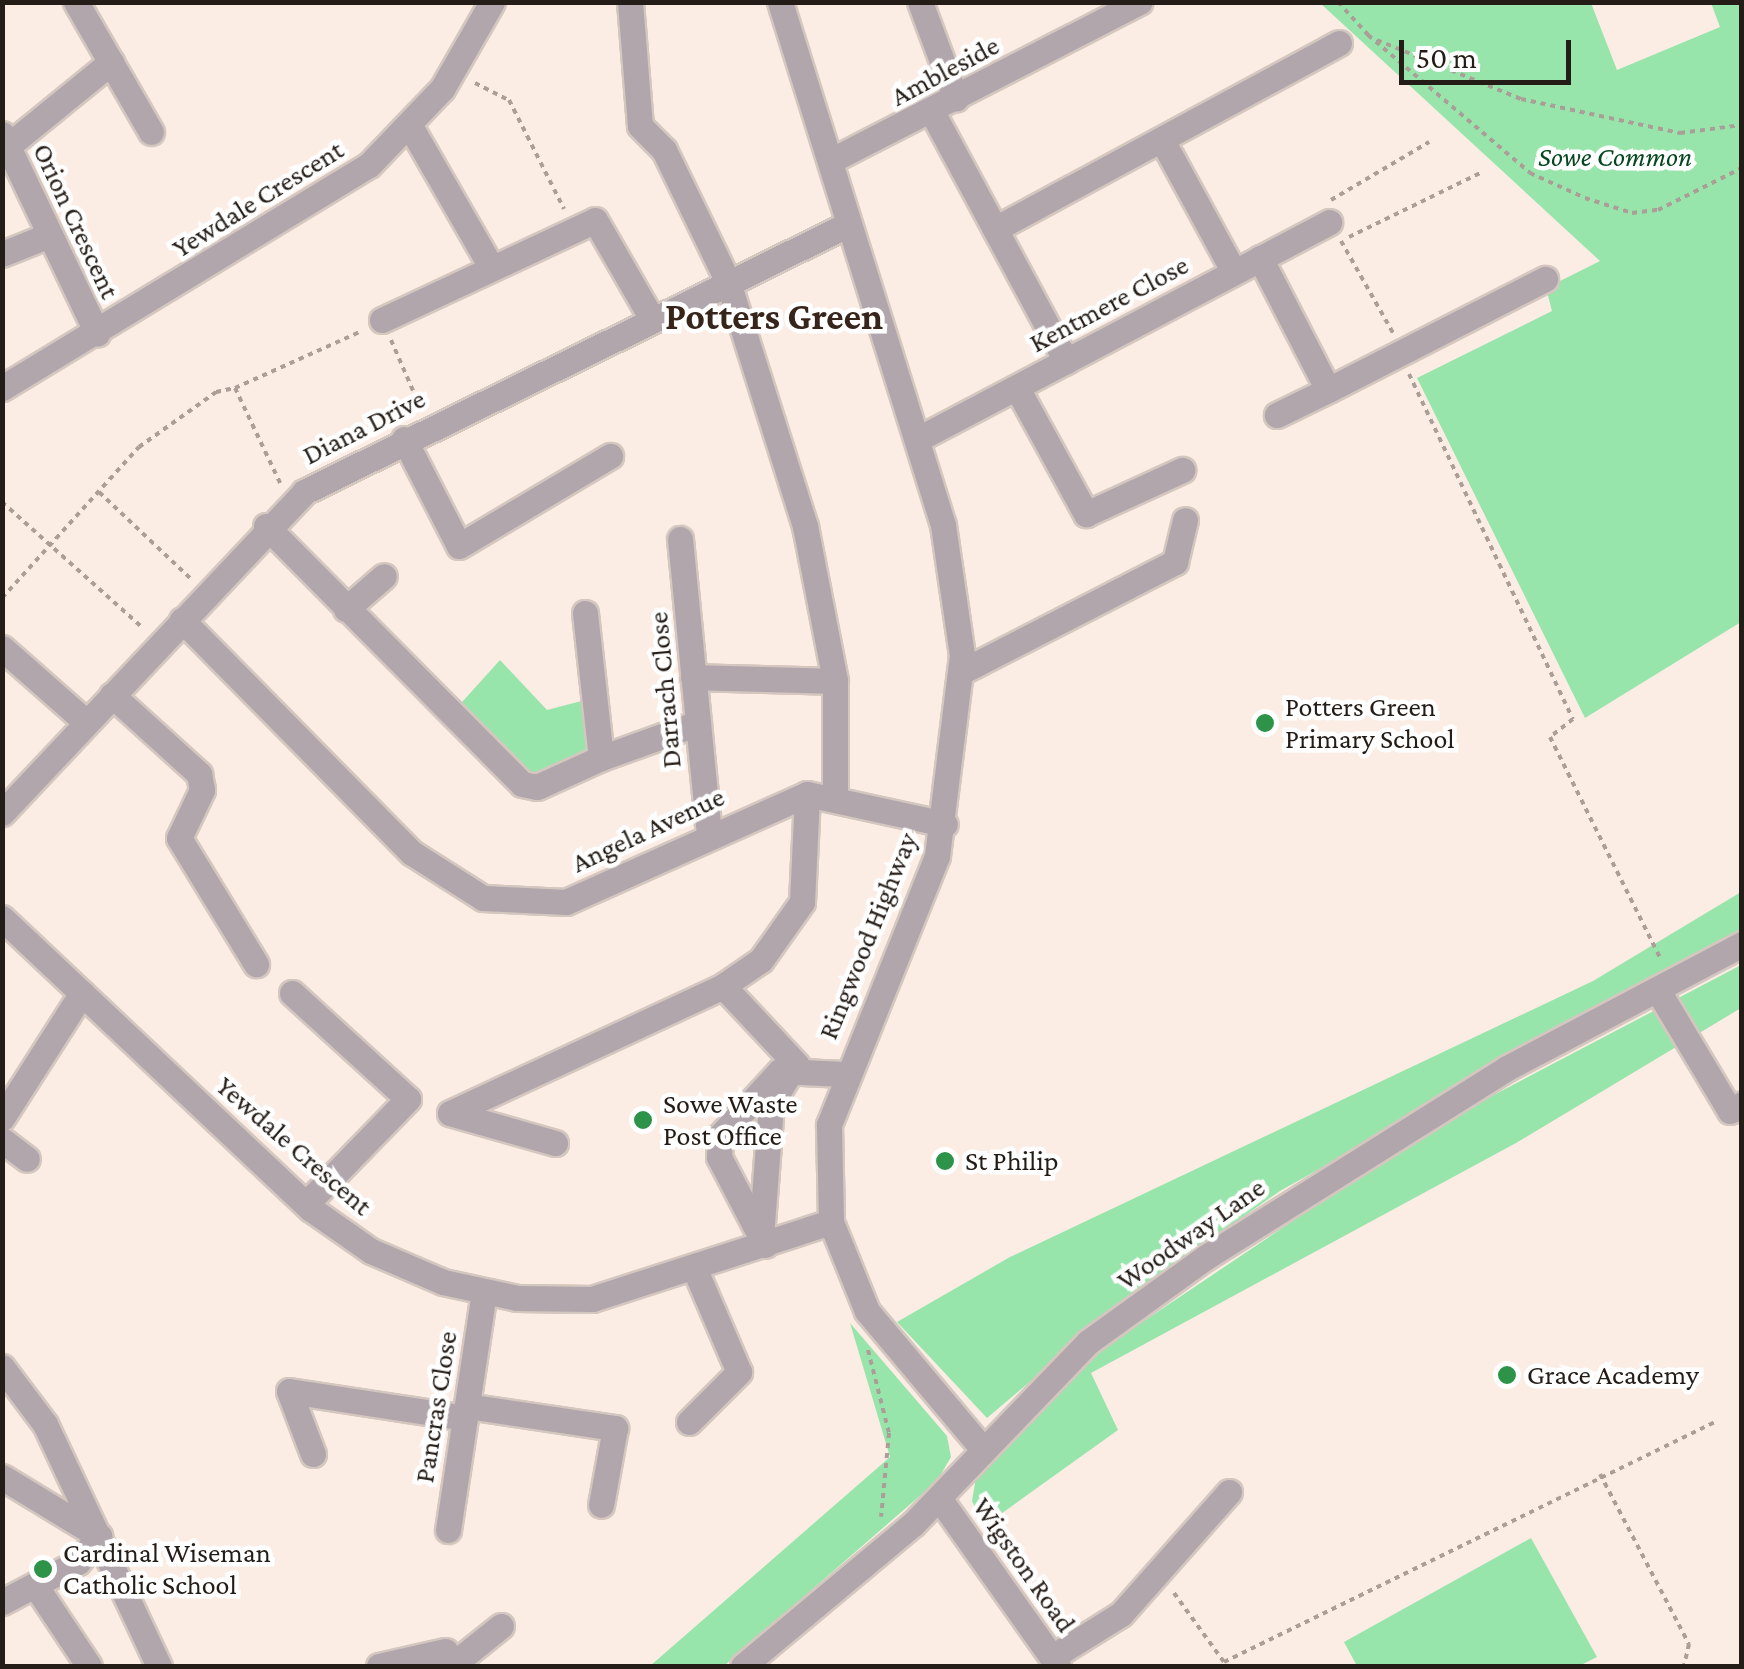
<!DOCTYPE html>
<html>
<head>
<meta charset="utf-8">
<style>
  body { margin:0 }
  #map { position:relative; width:1744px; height:1669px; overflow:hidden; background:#fbece4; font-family:"Crimson Pro",serif }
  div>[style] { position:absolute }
  .green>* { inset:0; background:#98e5ab }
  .path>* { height:4px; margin-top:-2px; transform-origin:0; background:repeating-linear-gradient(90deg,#aa9e97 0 5px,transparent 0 10px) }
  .roads { filter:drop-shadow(2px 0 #d4c7bf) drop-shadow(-2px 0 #d4c7bf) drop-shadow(0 2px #d4c7bf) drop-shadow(0 -2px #d4c7bf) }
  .minor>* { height:25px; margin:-12.5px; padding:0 12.5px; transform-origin:12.5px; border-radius:12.5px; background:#b1a6ac }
  .dots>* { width:28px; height:28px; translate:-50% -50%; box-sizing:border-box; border:5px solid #fff; border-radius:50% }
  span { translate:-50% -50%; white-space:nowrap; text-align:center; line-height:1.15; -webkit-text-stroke:9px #fff; paint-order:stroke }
  .street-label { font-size:28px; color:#241c17 }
  .park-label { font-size:28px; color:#064620; font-style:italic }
  .poi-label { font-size:28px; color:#241c17 }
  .left { translate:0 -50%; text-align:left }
  .district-label { font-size:38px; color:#37251b; font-weight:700 }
  .frame { position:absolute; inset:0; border:5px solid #241c17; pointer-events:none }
  .scale { position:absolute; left:1399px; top:40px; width:172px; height:45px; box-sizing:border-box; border:5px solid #241c17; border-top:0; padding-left:12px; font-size:30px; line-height:35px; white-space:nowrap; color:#241c17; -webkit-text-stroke:8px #fff; paint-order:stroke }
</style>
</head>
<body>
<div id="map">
  <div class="green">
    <div style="clip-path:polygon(1320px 3px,1591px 3px,1617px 70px,1720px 27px,1711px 3px,1741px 3px,1741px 622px,1585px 718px,1417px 378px,1552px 311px,1546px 288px,1600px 261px)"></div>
    <div style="clip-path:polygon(500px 660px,547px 710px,589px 699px,586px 761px,549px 779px,518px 772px,454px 711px)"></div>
    <div style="clip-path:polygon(1741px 892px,1741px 933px,1280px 1191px,1141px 1288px,987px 1418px,897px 1322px,1010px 1257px,1593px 981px)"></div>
    <div style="clip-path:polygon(1741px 965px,1741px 1008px,1516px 1143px,1091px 1373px,1118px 1430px,984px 1526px,972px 1501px,976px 1477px,1083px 1362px,1431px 1128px)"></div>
    <div style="clip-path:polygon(850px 1323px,947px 1436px,951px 1457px,937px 1481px,724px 1666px,650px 1666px,890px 1457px)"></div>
    <div style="clip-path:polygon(1531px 1538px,1597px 1657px,1579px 1666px,1357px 1666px,1344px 1642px)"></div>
  </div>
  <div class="path">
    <div style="left:1338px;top:2px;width:46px;rotate:47.6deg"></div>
    <div style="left:1368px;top:35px;width:213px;rotate:40.4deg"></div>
    <div style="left:1530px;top:173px;width:60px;rotate:24.4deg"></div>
    <div style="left:1585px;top:198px;width:49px;rotate:17.7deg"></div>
    <div style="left:1632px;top:213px;width:26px;rotate:-7deg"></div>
    <div style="left:1658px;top:210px;width:94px;rotate:-26.6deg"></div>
    <div style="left:1377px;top:40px;width:156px;rotate:22.3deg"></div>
    <div style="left:1521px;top:99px;width:163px;rotate:12.1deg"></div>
    <div style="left:1680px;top:133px;width:63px;rotate:-7.4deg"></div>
    <div style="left:475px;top:83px;width:38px;rotate:27deg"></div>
    <div style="left:509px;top:100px;width:122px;rotate:63.2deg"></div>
    <div style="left:1331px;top:200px;width:114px;rotate:-30.6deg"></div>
    <div style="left:1349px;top:237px;width:146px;rotate:-26deg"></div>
    <div style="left:1341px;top:241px;width:106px;rotate:60.5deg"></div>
    <div style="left:391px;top:340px;width:75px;rotate:66.5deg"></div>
    <div style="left:1409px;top:374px;width:382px;rotate:64.6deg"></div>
    <div style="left:1573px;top:719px;width:29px;rotate:142deg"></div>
    <div style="left:1550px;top:737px;width:247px;rotate:63.5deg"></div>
    <div style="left:235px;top:388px;width:139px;rotate:-24.2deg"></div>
    <div style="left:99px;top:492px;width:125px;rotate:43.4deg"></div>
    <div style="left:2px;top:502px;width:189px;rotate:41.8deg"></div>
    <div style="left:2px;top:598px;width:204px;rotate:-47.8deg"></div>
    <div style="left:139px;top:447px;width:95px;rotate:-35.5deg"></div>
    <div style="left:216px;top:392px;width:19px;rotate:-12deg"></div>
    <div style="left:235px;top:388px;width:107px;rotate:64.6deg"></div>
    <div style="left:868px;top:1350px;width:86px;rotate:75.8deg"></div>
    <div style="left:889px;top:1433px;width:84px;rotate:95.4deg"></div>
    <div style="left:1600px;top:1474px;width:192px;rotate:62.4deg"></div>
    <div style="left:1689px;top:1644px;width:23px;rotate:103deg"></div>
    <div style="left:1174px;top:1593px;width:85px;rotate:54.1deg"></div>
    <div style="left:1224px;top:1662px;width:547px;rotate:-26.05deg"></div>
  </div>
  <div class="roads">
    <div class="minor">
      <div style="left:76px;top:2px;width:150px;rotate:60deg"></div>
      <div style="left:630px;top:2px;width:124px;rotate:85.4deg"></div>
      <div style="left:640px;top:126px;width:34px;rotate:45deg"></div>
      <div style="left:664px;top:150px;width:147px;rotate:64.1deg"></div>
      <div style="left:728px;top:282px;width:256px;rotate:72.5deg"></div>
      <div style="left:805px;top:526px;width:158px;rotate:79deg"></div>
      <div style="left:835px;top:681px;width:114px;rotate:90deg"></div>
      <div style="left:780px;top:2px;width:548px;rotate:72.69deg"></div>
      <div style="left:943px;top:525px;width:131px;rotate:81.7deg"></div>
      <div style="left:962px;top:655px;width:203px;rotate:97.1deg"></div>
      <div style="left:937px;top:856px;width:290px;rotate:111.9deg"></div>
      <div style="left:829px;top:1125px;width:97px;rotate:88.8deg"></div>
      <div style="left:831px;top:1222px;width:96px;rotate:68deg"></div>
      <div style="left:867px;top:1311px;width:177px;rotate:50deg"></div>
      <div style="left:920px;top:2px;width:103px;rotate:69.6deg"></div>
      <div style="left:932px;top:112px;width:283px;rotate:61.7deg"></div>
      <div style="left:410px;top:126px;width:163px;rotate:60.1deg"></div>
      <div style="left:2px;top:134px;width:221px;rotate:64.5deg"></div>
      <div style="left:1162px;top:140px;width:150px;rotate:61.4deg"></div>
      <div style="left:8px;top:146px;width:133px;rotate:-39.2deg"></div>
      <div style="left:830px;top:161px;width:348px;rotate:-27.2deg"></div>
      <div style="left:995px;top:229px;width:391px;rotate:-28.4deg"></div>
      <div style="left:2px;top:254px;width:48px;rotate:-21.8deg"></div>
      <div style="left:1260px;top:258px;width:148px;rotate:62.7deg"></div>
      <div style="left:1328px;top:390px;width:57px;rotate:153.9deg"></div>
      <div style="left:382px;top:320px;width:235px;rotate:-25.1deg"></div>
      <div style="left:595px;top:220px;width:114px;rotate:60.1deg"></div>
      <div style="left:2px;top:388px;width:429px;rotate:-31.3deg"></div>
      <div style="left:369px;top:165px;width:105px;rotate:-46.2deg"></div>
      <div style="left:442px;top:89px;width:100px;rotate:-60.1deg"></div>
      <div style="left:1017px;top:388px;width:144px;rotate:61.3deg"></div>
      <div style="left:1086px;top:514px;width:106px;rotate:-24.6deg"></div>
      <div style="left:1328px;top:390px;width:244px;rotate:-27.1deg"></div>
      <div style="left:404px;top:439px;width:120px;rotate:62.8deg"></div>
      <div style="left:459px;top:546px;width:176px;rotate:-30.8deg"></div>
      <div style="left:918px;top:439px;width:465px;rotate:-27.8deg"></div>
      <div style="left:266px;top:526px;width:363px;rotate:45.2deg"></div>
      <div style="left:522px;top:784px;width:15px;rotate:11deg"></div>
      <div style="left:537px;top:787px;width:70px;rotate:-24.4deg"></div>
      <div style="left:680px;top:539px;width:298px;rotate:84.4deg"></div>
      <div style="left:346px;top:609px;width:50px;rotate:-41deg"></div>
      <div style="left:585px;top:613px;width:146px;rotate:83.7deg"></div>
      <div style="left:601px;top:758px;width:103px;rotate:-19.8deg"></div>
      <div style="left:182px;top:620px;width:327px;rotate:45.4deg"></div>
      <div style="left:412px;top:853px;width:84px;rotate:32.4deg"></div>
      <div style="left:483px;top:898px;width:83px;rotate:2.8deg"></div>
      <div style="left:566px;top:902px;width:264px;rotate:-24.1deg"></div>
      <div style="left:807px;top:794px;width:141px;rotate:12.3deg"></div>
      <div style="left:2px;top:648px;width:112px;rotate:41.4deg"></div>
      <div style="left:961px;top:672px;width:241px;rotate:-27.2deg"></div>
      <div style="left:1175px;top:562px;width:43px;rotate:-76.6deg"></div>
      <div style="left:693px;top:677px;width:142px;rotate:1.6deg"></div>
      <div style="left:112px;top:695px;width:118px;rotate:42.2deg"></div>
      <div style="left:199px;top:774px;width:16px;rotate:79deg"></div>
      <div style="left:202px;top:790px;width:53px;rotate:115.6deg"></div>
      <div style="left:179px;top:838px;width:148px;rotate:58.6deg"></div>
      <div style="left:2px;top:813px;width:441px;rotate:-46.7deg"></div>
      <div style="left:304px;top:492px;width:607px;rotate:-26.19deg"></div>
      <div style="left:2px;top:918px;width:424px;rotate:43.3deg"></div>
      <div style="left:311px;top:1209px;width:73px;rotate:35deg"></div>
      <div style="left:371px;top:1251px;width:78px;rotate:23.3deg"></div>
      <div style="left:443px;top:1282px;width:76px;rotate:12.2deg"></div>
      <div style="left:517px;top:1298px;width:75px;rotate:0.8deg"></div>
      <div style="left:592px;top:1299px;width:251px;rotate:-17.9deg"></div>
      <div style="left:1657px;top:989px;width:142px;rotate:59.1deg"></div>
      <div style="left:1730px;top:1111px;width:14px;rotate:-30deg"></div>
      <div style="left:292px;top:993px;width:157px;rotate:42.4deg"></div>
      <div style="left:408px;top:1099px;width:146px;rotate:134.2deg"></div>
      <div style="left:797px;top:1065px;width:108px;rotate:-133.1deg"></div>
      <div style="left:723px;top:986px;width:46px;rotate:-34.4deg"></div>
      <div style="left:761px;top:960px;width:71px;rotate:-54.7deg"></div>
      <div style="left:802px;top:902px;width:108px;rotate:-87.3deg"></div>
      <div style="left:2px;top:1118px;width:148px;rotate:-57.4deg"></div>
      <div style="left:2px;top:1140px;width:31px;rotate:37deg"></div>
      <div style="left:555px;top:1143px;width:109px;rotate:-164.1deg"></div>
      <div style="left:450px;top:1113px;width:301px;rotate:-24.9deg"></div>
      <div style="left:761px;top:1237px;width:133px;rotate:-85.7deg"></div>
      <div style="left:771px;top:1104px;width:37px;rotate:-59deg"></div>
      <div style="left:765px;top:1245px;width:99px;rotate:-117.6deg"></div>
      <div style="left:719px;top:1157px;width:21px;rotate:-87deg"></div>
      <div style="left:720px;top:1136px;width:88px;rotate:-47.3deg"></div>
      <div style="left:780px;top:1071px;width:64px;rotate:2.7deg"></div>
      <div style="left:2px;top:1367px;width:71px;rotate:53deg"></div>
      <div style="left:45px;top:1424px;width:268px;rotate:64.8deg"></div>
      <div style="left:467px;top:1406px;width:150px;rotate:8.5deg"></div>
      <div style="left:615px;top:1428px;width:78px;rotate:100.3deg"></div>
      <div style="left:689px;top:1422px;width:71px;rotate:-45deg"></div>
      <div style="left:739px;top:1372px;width:109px;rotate:-113.3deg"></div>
      <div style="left:313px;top:1454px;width:67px;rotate:-110.9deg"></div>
      <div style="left:289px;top:1391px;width:178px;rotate:8.7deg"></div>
      <div style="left:2px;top:1477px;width:114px;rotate:31.3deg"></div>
      <div style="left:99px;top:1536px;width:33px;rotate:129deg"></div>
      <div style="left:78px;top:1562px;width:86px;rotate:152.2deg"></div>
      <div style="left:939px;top:1498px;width:206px;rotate:54.7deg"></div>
      <div style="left:448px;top:1530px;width:240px;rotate:-81.4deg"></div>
      <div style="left:35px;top:1585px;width:97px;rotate:56.3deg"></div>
      <div style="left:1052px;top:1657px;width:81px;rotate:-31.9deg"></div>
      <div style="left:1121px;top:1614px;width:163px;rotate:-48.5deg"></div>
      <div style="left:379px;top:1666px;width:68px;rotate:-12.8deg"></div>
      <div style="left:451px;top:1666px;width:64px;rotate:-38.7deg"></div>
      <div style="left:743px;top:1666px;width:222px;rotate:-39.9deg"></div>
      <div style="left:913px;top:1524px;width:252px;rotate:-46.1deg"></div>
      <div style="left:1088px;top:1342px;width:145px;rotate:-35.8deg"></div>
      <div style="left:1206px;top:1257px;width:355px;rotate:-32.1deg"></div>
      <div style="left:1507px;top:1068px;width:266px;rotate:-27.8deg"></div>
    </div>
  </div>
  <div class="dots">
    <div style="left:1265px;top:723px;background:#2d9349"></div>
    <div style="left:643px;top:1120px;background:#2d9349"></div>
    <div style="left:945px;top:1161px;background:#2d9349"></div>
    <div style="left:1507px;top:1375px;background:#2d9349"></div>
    <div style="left:43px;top:1569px;background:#2d9349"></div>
  </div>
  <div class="street-label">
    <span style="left:945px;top:71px;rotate:-28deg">Ambleside</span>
    <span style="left:258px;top:199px;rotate:-32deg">Yewdale Crescent</span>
    <span style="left:76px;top:221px;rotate:65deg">Orion Crescent</span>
    <span style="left:1109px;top:304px;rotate:-28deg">Kentmere Close</span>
    <span style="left:364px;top:427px;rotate:-27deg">Diana Drive</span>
    <span style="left:665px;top:690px;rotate:-95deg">Darrach Close</span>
    <span style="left:648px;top:830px;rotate:-25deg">Angela Avenue</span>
    <span style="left:868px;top:936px;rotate:-68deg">Ringwood Highway</span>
    <span style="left:294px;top:1146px;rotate:41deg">Yewdale Crescent</span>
    <span style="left:1191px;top:1234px;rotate:-35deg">Woodway Lane</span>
    <span style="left:436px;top:1407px;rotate:-81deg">Pancras Close</span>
    <span style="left:1024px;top:1565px;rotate:55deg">Wigston Road</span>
  </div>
  <div class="park-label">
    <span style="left:1615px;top:157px">Sowe Common</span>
  </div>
  <div class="poi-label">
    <span class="left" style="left:1285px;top:723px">Potters Green<br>Primary School</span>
    <span class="left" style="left:663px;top:1120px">Sowe Waste<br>Post Office</span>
    <span class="left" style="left:965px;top:1161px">St Philip</span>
    <span class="left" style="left:1527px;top:1375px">Grace Academy</span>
    <span class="left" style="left:63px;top:1569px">Cardinal Wiseman<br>Catholic School</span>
  </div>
  <div class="district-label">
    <span style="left:774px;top:317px">Potters Green</span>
  </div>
  <div class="frame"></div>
  <div class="scale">50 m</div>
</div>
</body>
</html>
